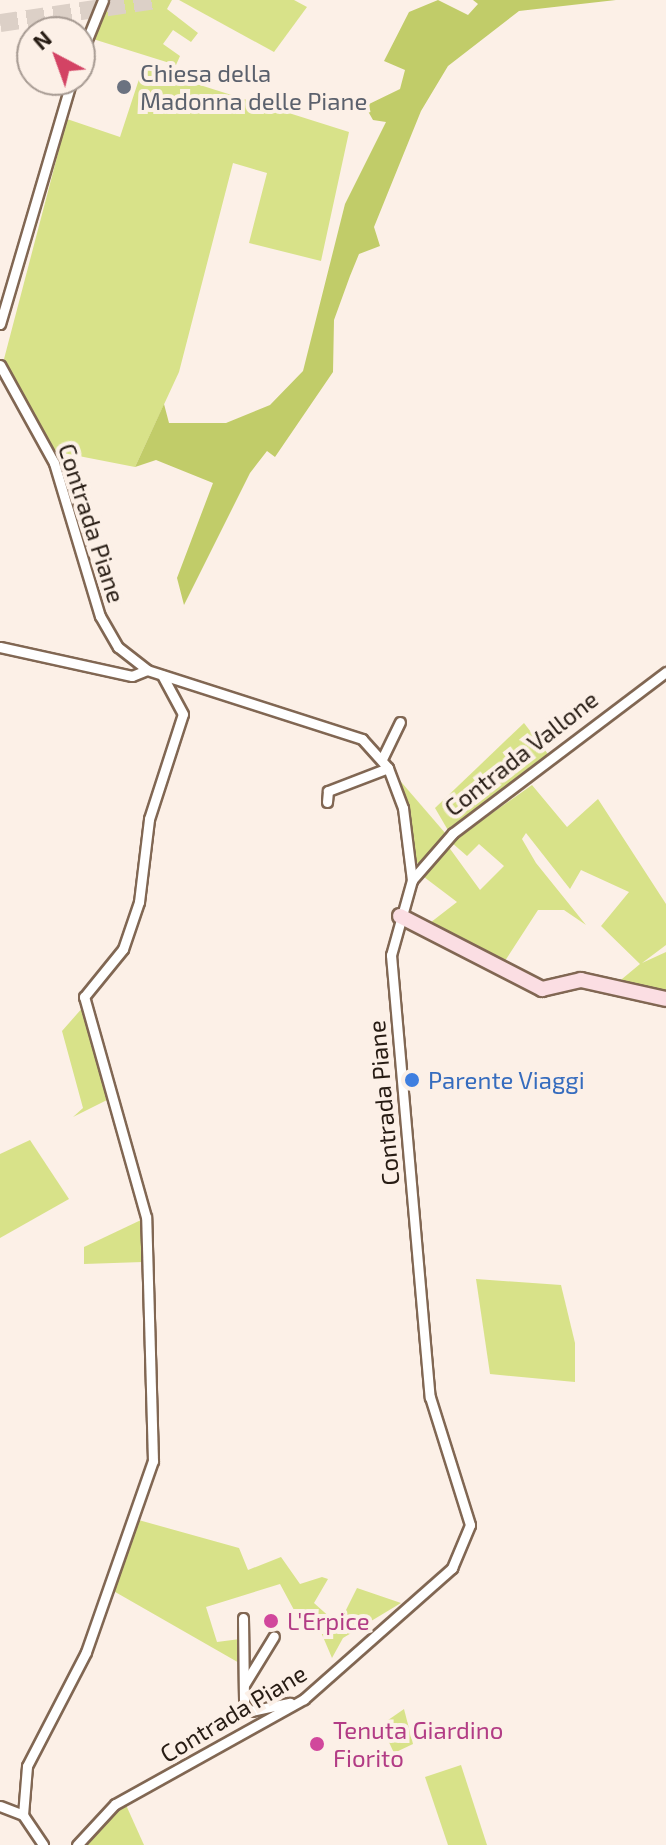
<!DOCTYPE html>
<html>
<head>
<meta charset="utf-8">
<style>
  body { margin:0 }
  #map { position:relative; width:666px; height:1845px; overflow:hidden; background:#fcf0e7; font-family:"Exo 2",sans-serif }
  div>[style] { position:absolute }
  .green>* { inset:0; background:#d8e289 }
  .forest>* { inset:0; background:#c1cc69 }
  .highway-tunnel>* { height:18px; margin-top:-9px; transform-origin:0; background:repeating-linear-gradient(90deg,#dcd0c7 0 18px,transparent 0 27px) }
  .roads { filter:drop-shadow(2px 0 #816753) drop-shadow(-2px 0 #816753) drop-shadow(0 2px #816753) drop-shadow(0 -2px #816753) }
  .street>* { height:9px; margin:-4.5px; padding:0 4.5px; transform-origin:4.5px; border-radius:4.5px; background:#fff }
  .secondary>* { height:14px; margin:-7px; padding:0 7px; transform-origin:7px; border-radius:7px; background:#fbdee3 }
  .dots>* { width:22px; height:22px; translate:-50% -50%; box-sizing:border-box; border:4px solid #fcf0e7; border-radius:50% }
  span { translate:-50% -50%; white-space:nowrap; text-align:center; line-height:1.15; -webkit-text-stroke:8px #fcf0e7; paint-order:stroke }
  .worship-label { font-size:24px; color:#5b616d }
  .left { translate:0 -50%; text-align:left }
  .street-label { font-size:24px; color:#271c14 }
  .shop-label { font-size:24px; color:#366cbe }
  .hotel-label { font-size:24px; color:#b23c85 }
  .north { position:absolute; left:16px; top:16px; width:80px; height:80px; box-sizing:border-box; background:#fcf0e7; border:2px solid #a79b93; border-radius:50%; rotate:319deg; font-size:22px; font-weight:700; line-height:32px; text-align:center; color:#271c14 }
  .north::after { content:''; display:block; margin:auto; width:28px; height:36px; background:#d34364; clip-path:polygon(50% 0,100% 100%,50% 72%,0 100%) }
</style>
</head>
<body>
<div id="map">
  <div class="green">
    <div style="clip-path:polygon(108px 0,172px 0,167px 9px,198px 33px,191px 42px,173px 30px,163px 44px,180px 56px,176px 65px,93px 39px)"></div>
    <div style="clip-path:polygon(179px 0,294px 0,307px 7px,274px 52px)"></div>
    <div style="clip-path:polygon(143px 67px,349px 132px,321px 261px,249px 243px,267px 173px,233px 163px,179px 372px,135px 467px,53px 451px,4px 359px,67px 119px,120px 137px)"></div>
    <div style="clip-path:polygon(524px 723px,551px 758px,449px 832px,435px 808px)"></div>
    <div style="clip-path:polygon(396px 776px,446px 834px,423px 866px,414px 861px)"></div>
    <div style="clip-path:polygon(532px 785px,567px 827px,598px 799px,666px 904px,666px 945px,642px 963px,666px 952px,666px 997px,616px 984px,640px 964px,601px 926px,629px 892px,581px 870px,570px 889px,526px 833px,522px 839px,536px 863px,586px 925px,564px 910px,538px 910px,503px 964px,426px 926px,457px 902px,424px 877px,448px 846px,480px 890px,504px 866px,479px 844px,467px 856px,451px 842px)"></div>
    <div style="clip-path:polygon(84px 1006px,111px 1098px,73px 1117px,83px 1108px,62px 1031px)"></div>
    <div style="clip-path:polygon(30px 1140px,69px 1199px,0 1238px,0 1154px)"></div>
    <div style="clip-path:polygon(141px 1220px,143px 1262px,84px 1264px,84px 1247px)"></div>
    <div style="clip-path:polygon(476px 1279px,561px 1285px,575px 1343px,575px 1382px,490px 1374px)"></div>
    <div style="clip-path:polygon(135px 1519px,239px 1548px,248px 1570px,281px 1557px,300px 1584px,322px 1577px,328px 1579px,314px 1603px,333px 1620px,343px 1616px,357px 1588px,401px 1603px,343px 1638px,332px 1658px,315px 1618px,301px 1623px,280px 1584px,206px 1607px,217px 1642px,240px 1639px,241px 1664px,110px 1589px)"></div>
    <div style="clip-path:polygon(404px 1709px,413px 1744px,394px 1753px,381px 1725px)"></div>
    <div style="clip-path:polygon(461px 1765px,487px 1845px,448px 1845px,425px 1777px)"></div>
    <div style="clip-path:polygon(126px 1805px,144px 1845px,83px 1845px,113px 1812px)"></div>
  </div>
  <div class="forest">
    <div style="clip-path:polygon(438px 0,468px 15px,478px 4px,473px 0,616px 0,519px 11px,448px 66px,421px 111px,374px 227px,380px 246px,359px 254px,350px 276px,334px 320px,333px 372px,275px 457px,267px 451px,250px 473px,184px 605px,177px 578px,213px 483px,156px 460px,135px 467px,164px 404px,169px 423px,226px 423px,270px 405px,303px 371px,345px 204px,386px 122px,373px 120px,365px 106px,400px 89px,405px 70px,384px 61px,409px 12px)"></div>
  </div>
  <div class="highway-tunnel">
    <div style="left:0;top:23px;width:157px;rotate:-8.4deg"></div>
  </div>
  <div class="roads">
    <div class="street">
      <div style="left:80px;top:57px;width:61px;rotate:-68deg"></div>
      <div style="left:0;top:324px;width:254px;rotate:-73.6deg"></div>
      <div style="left:0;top:365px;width:112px;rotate:61.1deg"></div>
      <div style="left:54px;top:463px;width:160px;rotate:73.3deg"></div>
      <div style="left:100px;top:616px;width:36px;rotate:60deg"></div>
      <div style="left:118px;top:647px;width:37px;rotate:38deg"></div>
      <div style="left:147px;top:670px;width:226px;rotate:17.8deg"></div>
      <div style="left:362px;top:739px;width:39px;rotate:48deg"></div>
      <div style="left:388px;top:768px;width:43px;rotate:69.4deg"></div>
      <div style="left:403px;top:808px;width:73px;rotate:82.9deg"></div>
      <div style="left:412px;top:880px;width:78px;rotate:105.6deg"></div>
      <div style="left:391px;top:955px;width:444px;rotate:85deg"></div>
      <div style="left:430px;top:1397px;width:134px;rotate:72.6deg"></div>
      <div style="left:470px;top:1525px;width:47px;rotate:112.7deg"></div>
      <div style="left:452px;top:1568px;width:198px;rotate:138.5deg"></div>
      <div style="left:304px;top:1699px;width:216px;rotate:150.9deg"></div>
      <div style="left:115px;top:1804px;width:56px;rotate:132.8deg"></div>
      <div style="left:0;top:647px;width:135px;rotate:12.4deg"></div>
      <div style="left:132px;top:676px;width:16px;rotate:-22deg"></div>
      <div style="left:382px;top:759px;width:41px;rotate:-64.1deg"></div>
      <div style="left:327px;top:802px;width:11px;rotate:-85deg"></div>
      <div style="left:328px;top:791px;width:64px;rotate:-21deg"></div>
      <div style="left:412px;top:880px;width:62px;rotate:-48.9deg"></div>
      <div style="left:453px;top:833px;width:267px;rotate:-37.1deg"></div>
      <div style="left:243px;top:1618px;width:87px;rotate:89.3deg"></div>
      <div style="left:244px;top:1705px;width:9px;rotate:41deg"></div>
      <div style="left:251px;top:1711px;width:40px;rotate:-12deg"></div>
      <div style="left:244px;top:1685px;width:57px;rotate:-58.5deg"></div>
      <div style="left:0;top:1806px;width:25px;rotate:21deg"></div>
      <div style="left:23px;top:1815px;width:36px;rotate:56deg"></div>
      <div style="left:23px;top:1815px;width:49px;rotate:-85.3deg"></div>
      <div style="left:27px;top:1766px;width:128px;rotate:-62.6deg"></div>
      <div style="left:86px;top:1652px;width:202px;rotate:-70.7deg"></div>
      <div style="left:153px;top:1461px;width:244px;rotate:-91.6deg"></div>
      <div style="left:146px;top:1217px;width:229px;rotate:-105.7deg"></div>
      <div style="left:84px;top:997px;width:62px;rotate:-50.9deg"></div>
      <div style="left:123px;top:949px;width:50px;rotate:-71.2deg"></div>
      <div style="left:139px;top:902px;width:84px;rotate:-83.1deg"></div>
      <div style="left:149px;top:819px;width:110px;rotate:-72.1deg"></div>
      <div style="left:183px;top:714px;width:44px;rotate:-118.3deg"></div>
    </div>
    <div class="secondary">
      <div style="left:400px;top:916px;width:160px;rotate:27.2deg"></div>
      <div style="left:542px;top:989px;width:40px;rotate:-13deg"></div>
      <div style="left:581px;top:980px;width:87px;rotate:12.6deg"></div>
    </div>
  </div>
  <div class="dots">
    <div style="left:124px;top:87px;background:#6b7280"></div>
    <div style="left:412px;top:1080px;background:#3f7fe0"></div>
    <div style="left:271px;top:1621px;background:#d1479c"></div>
    <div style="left:317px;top:1744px;background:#d1479c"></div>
  </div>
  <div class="worship-label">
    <span class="left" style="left:140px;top:87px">Chiesa della<br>Madonna delle Piane</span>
  </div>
  <div class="street-label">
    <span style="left:92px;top:523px;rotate:72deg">Contrada Piane</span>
    <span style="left:521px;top:753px;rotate:-38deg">Contrada Vallone</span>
    <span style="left:383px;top:1103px;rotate:-95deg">Contrada Piane</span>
    <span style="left:233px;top:1713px;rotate:-31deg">Contrada Piane</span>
  </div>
  <div class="shop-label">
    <span class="left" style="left:428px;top:1080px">Parente Viaggi</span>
  </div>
  <div class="hotel-label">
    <span class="left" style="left:287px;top:1621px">L'Erpice</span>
    <span class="left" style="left:333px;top:1744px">Tenuta Giardino<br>Fiorito</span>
  </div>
  <div class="north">N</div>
</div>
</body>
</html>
